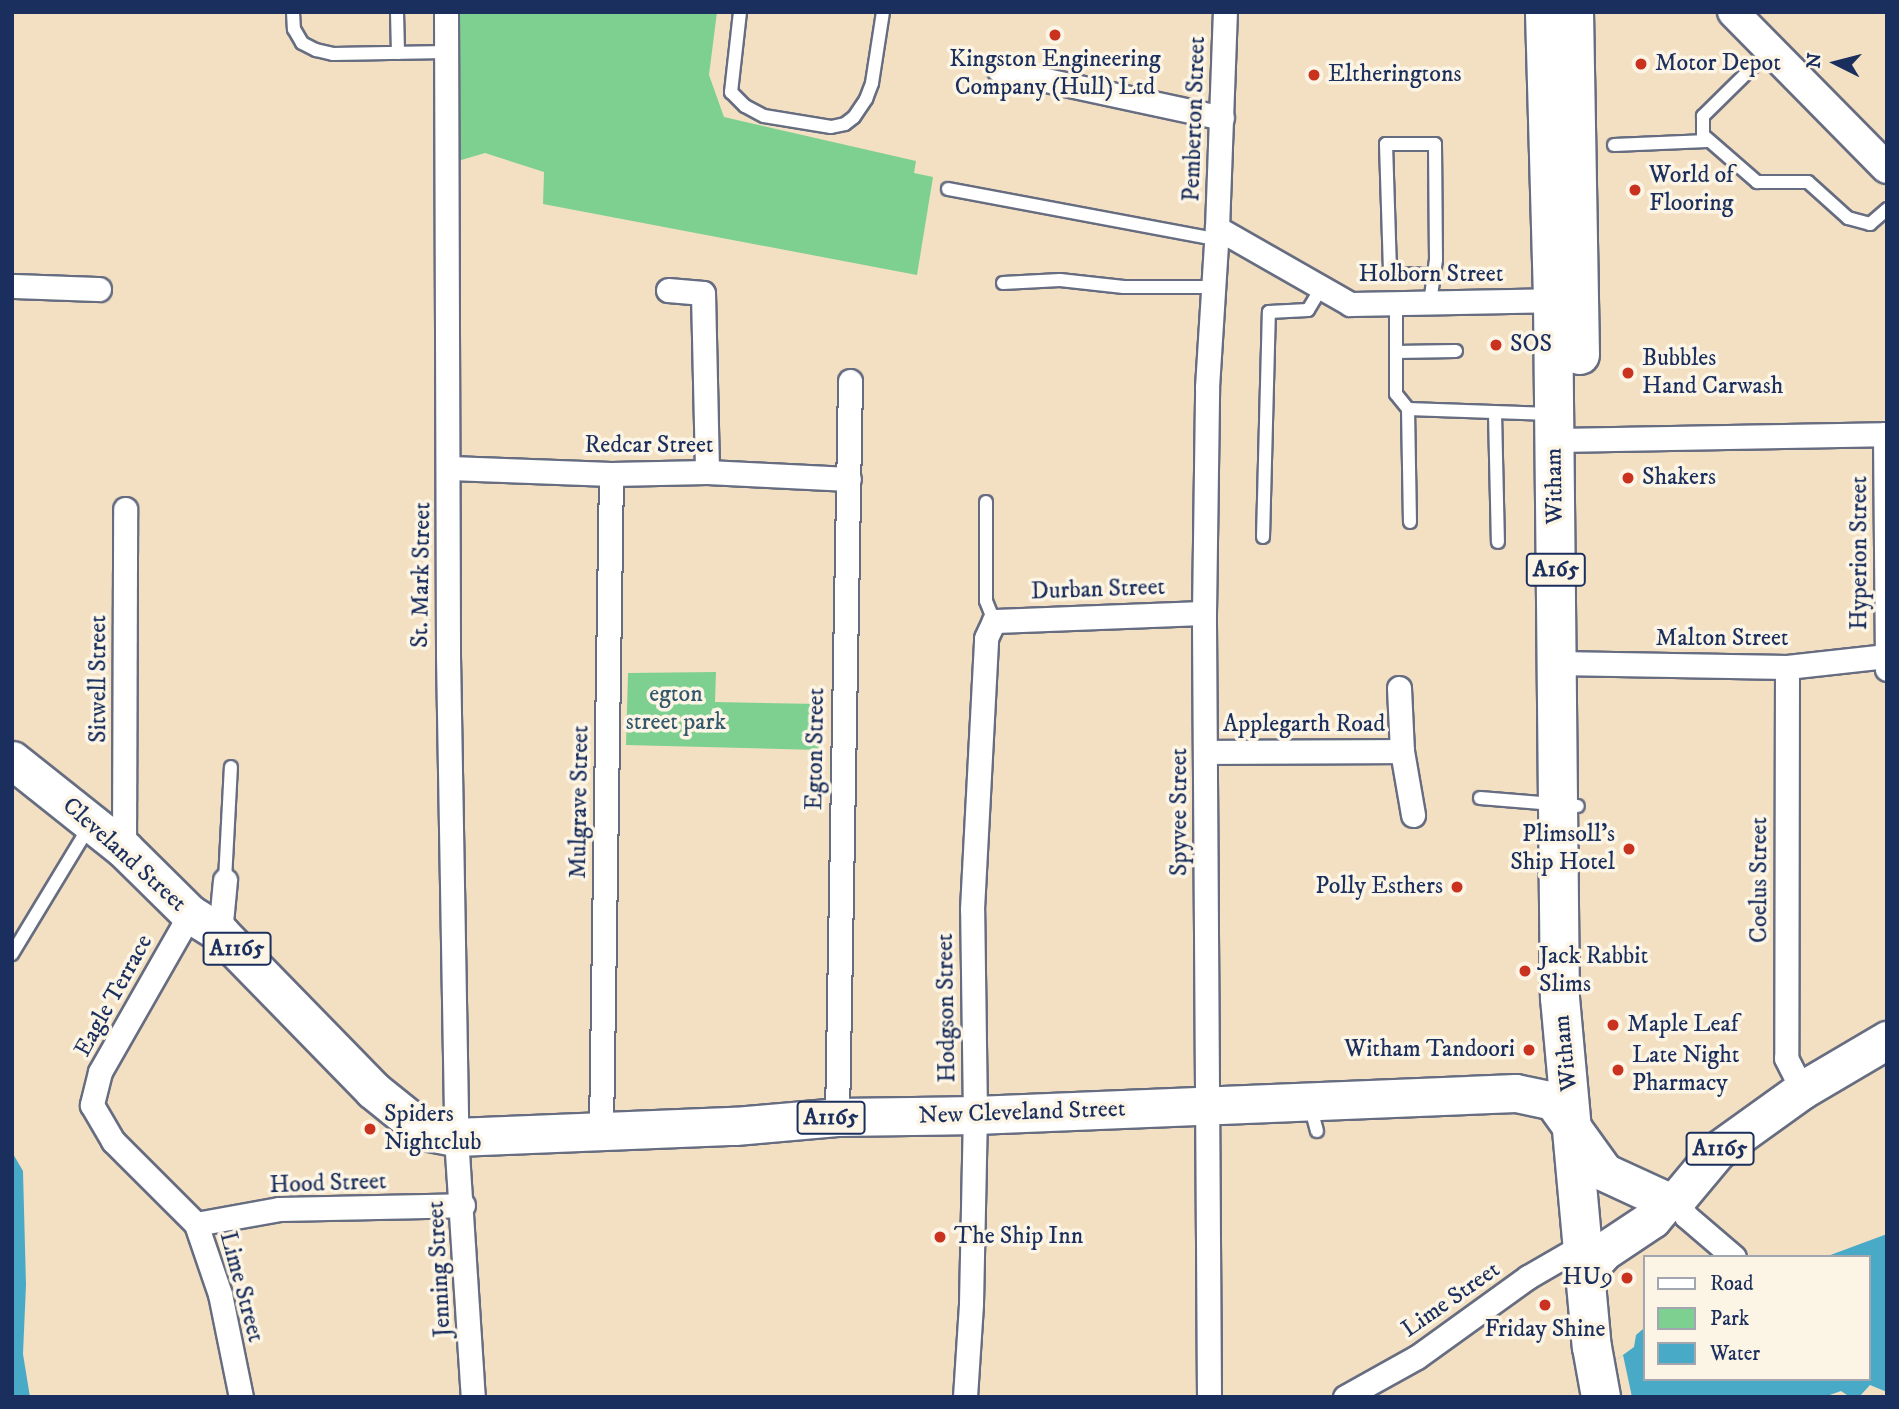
<!DOCTYPE html>
<html>
<head>
<meta charset="utf-8">
<style>
  body { margin:0 }
  #map { position:relative; width:1899px; height:1409px; overflow:hidden; background:#f3e0c2; font-family:"IM FELL DW Pica",serif }
  div>[style] { position:absolute }
  .green>* { inset:0; background:#7ed091 }
  .water>* { inset:0; background:#49aac8 }
  .pier>* { inset:0; background:#f3e0c2 }
  .roads { filter:drop-shadow(2px 0 #676d81) drop-shadow(-2px 0 #676d81) drop-shadow(0 2px #676d81) drop-shadow(0 -2px #676d81) }
  .service>* { height:12px; margin:-6px; padding:0 6px; transform-origin:6px; border-radius:6px; background:#fff }
  .minor>* { height:23px; margin:-11.5px; padding:0 11.5px; transform-origin:11.5px; border-radius:11.5px; background:#fff }
  .tertiary>* { height:30px; margin:-15px; padding:0 15px; transform-origin:15px; border-radius:15px; background:#fff }
  .primary>* { height:37px; margin:-18.5px; padding:0 18.5px; transform-origin:18.5px; border-radius:18.5px; background:#fff }
  .trunk>* { height:38px; margin:-19px; padding:0 19px; transform-origin:19px; border-radius:19px; background:#fff }
  .dots>* { width:19px; height:19px; translate:-50% -50%; box-sizing:border-box; border:4px solid #fcf5e5; border-radius:50% }
  span { translate:-50% -50%; white-space:nowrap; text-align:center; line-height:1.15; -webkit-text-stroke:7px #fcf5e5; paint-order:stroke }
  .shield-label span { padding:2px 5px; background:#fcf5e5; border:2px solid; border-radius:5px; -webkit-text-stroke-width:0 }
  .shield-label { font-size:23px; color:#1b2f5e; font-weight:700 }
  .poi-label { font-size:24px; color:#1b2f5e }
  .left { translate:0 -50%; text-align:left }
  .right { translate:-100% -50%; text-align:right }
  .street-label { font-size:24px; color:#1b2f5e }
  .park-label { font-size:24px; color:#34576b }
  .frame { position:absolute; inset:0; border:14px solid #1b2f5e; pointer-events:none }
  .legend { position:absolute; left:1643px; top:1255px; width:228px; height:126px; box-sizing:border-box; background:#fcf5e5; border:2px solid #a2a6af; margin:0; padding:9px 12px; list-style:none; font-size:21px; color:#1b2f5e }
  .legend li { display:flex; align-items:center; gap:14px; height:35px }
  .legend b { width:35px; border:2px solid #a2a6af }
  .north { position:absolute; left:1801px; top:28px; width:70px; height:70px; -webkit-text-stroke:5px #fcf5e5; paint-order:stroke; rotate:276deg; font-size:19px; font-weight:700; line-height:28px; text-align:center; color:#1b2f5e }
  .north::after { content:''; display:block; margin:auto; width:24px; height:32px; background:#1b2f5e; clip-path:polygon(50% 0,100% 100%,50% 72%,0 100%) }
</style>
</head>
<body>
<div id="map">
  <div class="green">
    <div style="clip-path:polygon(443px 12px,717px 12px,709px 75px,724px 117px,916px 161px,914px 173px,933px 177px,917px 275px,543px 204px,544px 172px,485px 153px,441px 166px)"></div>
    <div style="clip-path:polygon(716px 672px,715px 702px,820px 704px,819px 750px,626px 745px,628px 673px)"></div>
  </div>
  <div class="water">
    <div style="clip-path:polygon(12px 1152px,23px 1171px,26px 1285px,23px 1354px,30px 1397px,12px 1397px)"></div>
    <div style="clip-path:polygon(1887px 1234px,1887px 1392px,1870px 1385px,1859px 1397px,1850px 1397px,1841px 1391px,1824px 1397px,1565px 1397px,1634px 1347px,1636px 1335px,1643px 1329px,1645px 1379px,1869px 1379px,1869px 1257px,1825px 1257px)"></div>
  </div>
  <div class="pier">
    <div style="clip-path:polygon(1623px 1355px,1632px 1397px,1567px 1397px,1566px 1396px)"></div>
  </div>
  <div class="roads">
    <div class="service">
      <div style="left:293px;top:12px;width:17px;rotate:87deg"></div>
      <div style="left:294px;top:29px;width:16px;rotate:60deg"></div>
      <div style="left:302px;top:43px;width:16px;rotate:27deg"></div>
      <div style="left:316px;top:50px;width:17px;rotate:13deg"></div>
      <div style="left:333px;top:54px;width:113px;rotate:-1deg"></div>
      <div style="left:397px;top:12px;width:41px;rotate:88.6deg"></div>
      <div style="left:740px;top:12px;width:81px;rotate:96.4deg"></div>
      <div style="left:731px;top:92px;width:20px;rotate:45deg"></div>
      <div style="left:745px;top:106px;width:21px;rotate:28deg"></div>
      <div style="left:764px;top:116px;width:68px;rotate:9.3deg"></div>
      <div style="left:831px;top:127px;width:14px;rotate:-12deg"></div>
      <div style="left:845px;top:124px;width:11px;rotate:-38deg"></div>
      <div style="left:854px;top:117px;width:22px;rotate:-56deg"></div>
      <div style="left:866px;top:99px;width:17px;rotate:-69deg"></div>
      <div style="left:872px;top:83px;width:72px;rotate:-81.2deg"></div>
      <div style="left:1769px;top:51px;width:93px;rotate:135.4deg"></div>
      <div style="left:1703px;top:116px;width:19px;rotate:90deg"></div>
      <div style="left:1703px;top:135px;width:72px;rotate:41deg"></div>
      <div style="left:1757px;top:182px;width:51px"></div>
      <div style="left:1808px;top:182px;width:54px;rotate:42deg"></div>
      <div style="left:1848px;top:218px;width:23px;rotate:15deg"></div>
      <div style="left:1870px;top:224px;width:23px;rotate:-41deg"></div>
      <div style="left:1614px;top:145px;width:93px;rotate:-2.5deg"></div>
      <div style="left:948px;top:189px;width:273px;rotate:10.6deg"></div>
      <div style="left:1003px;top:283px;width:57px;rotate:-3deg"></div>
      <div style="left:1060px;top:280px;width:64px;rotate:6.2deg"></div>
      <div style="left:1124px;top:287px;width:88px"></div>
      <div style="left:1396px;top:303px;width:91px;rotate:90deg"></div>
      <div style="left:1396px;top:394px;width:19px;rotate:51deg"></div>
      <div style="left:1408px;top:409px;width:143px;rotate:2deg"></div>
      <div style="left:1430px;top:303px;width:43px;rotate:-82.1deg"></div>
      <div style="left:1436px;top:260px;width:116px;rotate:-90.5deg"></div>
      <div style="left:1435px;top:144px;width:49px;rotate:180deg"></div>
      <div style="left:1386px;top:144px;width:130px;rotate:88.2deg"></div>
      <div style="left:1390px;top:274px;width:43px;rotate:1.3deg"></div>
      <div style="left:1396px;top:352px;width:60px;rotate:-1deg"></div>
      <div style="left:1408px;top:409px;width:113px;rotate:89deg"></div>
      <div style="left:1495px;top:413px;width:129px;rotate:88.7deg"></div>
      <div style="left:986px;top:502px;width:99px;rotate:90deg"></div>
      <div style="left:986px;top:601px;width:22px;rotate:68deg"></div>
      <div style="left:1263px;top:537px;width:225px;rotate:-88.5deg"></div>
      <div style="left:1269px;top:312px;width:39px;rotate:-3deg"></div>
      <div style="left:1308px;top:310px;width:27px;rotate:-59deg"></div>
      <div style="left:1480px;top:798px;width:98px;rotate:4.7deg"></div>
      <div style="left:225px;top:880px;width:113px;rotate:-87deg"></div>
      <div style="left:12px;top:954px;width:151px;rotate:-58.8deg"></div>
      <div style="left:1310px;top:1105px;width:27px;rotate:75deg"></div>
    </div>
    <div class="minor">
      <div style="left:446px;top:12px;width:644px;rotate:89.82deg"></div>
      <div style="left:448px;top:656px;width:481px;rotate:89deg"></div>
      <div style="left:456px;top:1137px;width:261px;rotate:86.3deg"></div>
      <div style="left:999px;top:70px;width:228px;rotate:12.1deg"></div>
      <div style="left:1217px;top:228px;width:153px;rotate:29.7deg"></div>
      <div style="left:1350px;top:304px;width:215px;rotate:-1.1deg"></div>
      <div style="left:12px;top:286px;width:87px;rotate:2deg"></div>
      <div style="left:668px;top:290px;width:35px;rotate:5deg"></div>
      <div style="left:703px;top:293px;width:179px;rotate:88.7deg"></div>
      <div style="left:1885px;top:434px;width:235px;rotate:89.5deg"></div>
      <div style="left:1555px;top:440px;width:330px;rotate:-1deg"></div>
      <div style="left:450px;top:468px;width:161px;rotate:2.1deg"></div>
      <div style="left:611px;top:474px;width:96px;rotate:-1.2deg"></div>
      <div style="left:707px;top:472px;width:142px;rotate:2.8deg"></div>
      <div style="left:1557px;top:663px;width:230px;rotate:1deg"></div>
      <div style="left:1787px;top:667px;width:100px;rotate:-6.3deg"></div>
      <div style="left:1787px;top:667px;width:391px;rotate:90.1deg"></div>
      <div style="left:1786px;top:1058px;width:36px;rotate:63deg"></div>
      <div style="left:1399px;top:688px;width:63px;rotate:87.3deg"></div>
      <div style="left:1402px;top:751px;width:65px;rotate:80.2deg"></div>
      <div style="left:1206px;top:752px;width:196px;rotate:-0.3deg"></div>
      <div style="left:124px;top:849px;width:340px;rotate:-89.8deg"></div>
      <div style="left:190px;top:914px;width:182px;rotate:119.7deg"></div>
      <div style="left:100px;top:1072px;width:34px;rotate:104deg"></div>
      <div style="left:92px;top:1105px;width:42px;rotate:59.7deg"></div>
      <div style="left:113px;top:1141px;width:117px;rotate:45deg"></div>
      <div style="left:196px;top:1224px;width:74px;rotate:71.1deg"></div>
      <div style="left:220px;top:1294px;width:105px;rotate:78.5deg"></div>
      <div style="left:220px;top:933px;width:53px;rotate:-84.6deg"></div>
      <div style="left:837px;top:1117px;width:736px;rotate:-88.99deg"></div>
      <div style="left:601px;top:1131px;width:657px;rotate:-89.13deg"></div>
      <div style="left:1677px;top:1199px;width:19px;rotate:62deg"></div>
      <div style="left:1686px;top:1216px;width:63px;rotate:40.5deg"></div>
      <div style="left:196px;top:1224px;width:84px;rotate:-10.2deg"></div>
      <div style="left:279px;top:1209px;width:184px;rotate:-1.2deg"></div>
      <div style="left:965px;top:1397px;width:94px;rotate:-86.3deg"></div>
      <div style="left:971px;top:1303px;width:188px;rotate:-88.8deg"></div>
      <div style="left:975px;top:1115px;width:206px;rotate:-90.8deg"></div>
      <div style="left:972px;top:909px;width:271px;rotate:-87deg"></div>
      <div style="left:986px;top:638px;width:19px;rotate:-65deg"></div>
      <div style="left:994px;top:621px;width:210px;rotate:-2.2deg"></div>
      <div style="left:1209px;top:1397px;width:784px;rotate:-90.37deg"></div>
      <div style="left:1204px;top:613px;width:226px;rotate:-89.2deg"></div>
      <div style="left:1207px;top:387px;width:159px;rotate:-86.4deg"></div>
      <div style="left:1217px;top:228px;width:216px;rotate:-87.9deg"></div>
      <div style="left:1345px;top:1397px;width:82px;rotate:-29.1deg"></div>
      <div style="left:1417px;top:1357px;width:137px;rotate:-35.8deg"></div>
      <div style="left:1528px;top:1277px;width:66px;rotate:-30.1deg"></div>
    </div>
    <div class="tertiary">
      <div style="left:1733px;top:12px;width:219px;rotate:45.4deg"></div>
    </div>
    <div class="primary">
      <div style="left:12px;top:760px;width:143px;rotate:38.5deg"></div>
      <div style="left:124px;top:849px;width:93px;rotate:44.6deg"></div>
      <div style="left:190px;top:914px;width:36px;rotate:32deg"></div>
      <div style="left:220px;top:933px;width:219px;rotate:45.7deg"></div>
      <div style="left:373px;top:1090px;width:65px;rotate:38.8deg"></div>
      <div style="left:424px;top:1131px;width:33px;rotate:11deg"></div>
      <div style="left:456px;top:1137px;width:279px;rotate:-2.3deg"></div>
      <div style="left:735px;top:1126px;width:102px;rotate:-5deg"></div>
      <div style="left:837px;top:1117px;width:138px;rotate:-0.8deg"></div>
      <div style="left:975px;top:1115px;width:541px;rotate:-2.33deg"></div>
      <div style="left:1516px;top:1093px;width:38px;rotate:12deg"></div>
      <div style="left:1553px;top:1101px;width:87px;rotate:54.3deg"></div>
      <div style="left:1604px;top:1172px;width:69px;rotate:24.7deg"></div>
      <div style="left:1667px;top:1201px;width:10px;rotate:-11deg"></div>
      <div style="left:1677px;top:1199px;width:62px;rotate:-50.2deg"></div>
      <div style="left:1717px;top:1151px;width:105px;rotate:-35.7deg"></div>
      <div style="left:1802px;top:1090px;width:99px;rotate:-30.5deg"></div>
      <div style="left:1586px;top:1271px;width:27px;rotate:-48deg"></div>
      <div style="left:1604px;top:1251px;width:58px;rotate:-33.7deg"></div>
      <div style="left:1652px;top:1219px;width:23px;rotate:-50deg"></div>
    </div>
    <div class="trunk">
      <div style="left:1545px;top:12px;width:288px;rotate:88.4deg"></div>
      <div style="left:1553px;top:300px;width:698px;rotate:89.43deg"></div>
      <div style="left:1560px;top:998px;width:350px;rotate:84.8deg"></div>
      <div style="left:1592px;top:1347px;width:51px;rotate:79.8deg"></div>
      <div style="left:1574px;top:12px;width:343px;rotate:89deg"></div>
    </div>
  </div>
  <div class="dots">
    <div style="left:1055px;top:35px;background:#c8321e"></div>
    <div style="left:1641px;top:64px;background:#c8321e"></div>
    <div style="left:1314px;top:75px;background:#c8321e"></div>
    <div style="left:1635px;top:190px;background:#c8321e"></div>
    <div style="left:1496px;top:345px;background:#c8321e"></div>
    <div style="left:1628px;top:373px;background:#c8321e"></div>
    <div style="left:1628px;top:478px;background:#c8321e"></div>
    <div style="left:1629px;top:849px;background:#c8321e"></div>
    <div style="left:1457px;top:887px;background:#c8321e"></div>
    <div style="left:1525px;top:971px;background:#c8321e"></div>
    <div style="left:1613px;top:1025px;background:#c8321e"></div>
    <div style="left:1529px;top:1050px;background:#c8321e"></div>
    <div style="left:1618px;top:1070px;background:#c8321e"></div>
    <div style="left:370px;top:1129px;background:#c8321e"></div>
    <div style="left:940px;top:1237px;background:#c8321e"></div>
    <div style="left:1627px;top:1278px;background:#c8321e"></div>
    <div style="left:1545px;top:1305px;background:#c8321e"></div>
  </div>
  <div class="shield-label">
    <span style="left:1556px;top:570px">A165</span>
    <span style="left:237px;top:949px">A1165</span>
    <span style="left:831px;top:1118px">A1165</span>
    <span style="left:1720px;top:1149px">A1165</span>
  </div>
  <div class="poi-label">
    <span style="left:1055px;top:74px">Kingston Engineering<br>Company (Hull) Ltd</span>
    <span class="left" style="left:1655px;top:64px">Motor Depot</span>
    <span class="left" style="left:1328px;top:75px">Eltheringtons</span>
    <span class="left" style="left:1649px;top:190px">World of<br>Flooring</span>
    <span class="left" style="left:1510px;top:345px">SOS</span>
    <span class="left" style="left:1642px;top:373px">Bubbles<br>Hand Carwash</span>
    <span class="left" style="left:1642px;top:478px">Shakers</span>
    <span class="right" style="left:1615px;top:849px">Plimsoll's<br>Ship Hotel</span>
    <span class="right" style="left:1443px;top:887px">Polly Esthers</span>
    <span class="left" style="left:1539px;top:971px">Jack Rabbit<br>Slims</span>
    <span class="left" style="left:1627px;top:1025px">Maple Leaf</span>
    <span class="right" style="left:1515px;top:1050px">Witham Tandoori</span>
    <span class="left" style="left:1632px;top:1070px">Late Night<br>Pharmacy</span>
    <span class="left" style="left:384px;top:1129px">Spiders<br>Nightclub</span>
    <span class="left" style="left:954px;top:1237px">The Ship Inn</span>
    <span class="right" style="left:1613px;top:1278px">HU9</span>
    <span style="left:1545px;top:1330px">Friday Shine</span>
  </div>
  <div class="street-label">
    <span style="left:1195px;top:119px;rotate:-88deg">Pemberton Street</span>
    <span style="left:1431px;top:275px">Holborn Street</span>
    <span style="left:649px;top:446px">Redcar Street</span>
    <span style="left:1555px;top:486px;rotate:-91deg">Witham</span>
    <span style="left:1860px;top:553px;rotate:-90deg">Hyperion Street</span>
    <span style="left:422px;top:575px;rotate:-89deg">St. Mark Street</span>
    <span style="left:1098px;top:590px;rotate:-2deg">Durban Street</span>
    <span style="left:1722px;top:639px">Malton Street</span>
    <span style="left:99px;top:679px;rotate:-90deg">Sitwell Street</span>
    <span style="left:1304px;top:725px">Applegarth Road</span>
    <span style="left:816px;top:749px;rotate:-89deg">Egton Street</span>
    <span style="left:580px;top:802px;rotate:-89deg">Mulgrave Street</span>
    <span style="left:1180px;top:812px;rotate:-90deg">Spyvee Street</span>
    <span style="left:124px;top:855px;rotate:42deg">Cleveland Street</span>
    <span style="left:1760px;top:880px;rotate:-90deg">Coelus Street</span>
    <span style="left:114px;top:996px;rotate:-61deg">Eagle Terrace</span>
    <span style="left:947px;top:1008px;rotate:-91deg">Hodgson Street</span>
    <span style="left:1566px;top:1053px;rotate:-96deg">Witham</span>
    <span style="left:1022px;top:1113px;rotate:-2deg">New Cleveland Street</span>
    <span style="left:328px;top:1184px;rotate:-2deg">Hood Street</span>
    <span style="left:440px;top:1269px;rotate:-93deg">Jenning Street</span>
    <span style="left:241px;top:1287px;rotate:75deg">Lime Street</span>
    <span style="left:1451px;top:1300px;rotate:-35deg">Lime Street</span>
  </div>
  <div class="park-label">
    <span style="left:676px;top:709px">egton<br>street park</span>
  </div>
  <div class="frame"></div>
  <ul class="legend">
  <li><b style="height:9px;background:#fff"></b>Road</li>
  <li><b style="height:19px;background:#7ed091"></b>Park</li>
  <li><b style="height:19px;background:#49aac8"></b>Water</li>
  </ul>
  <div class="north">N</div>
</div>
</body>
</html>
